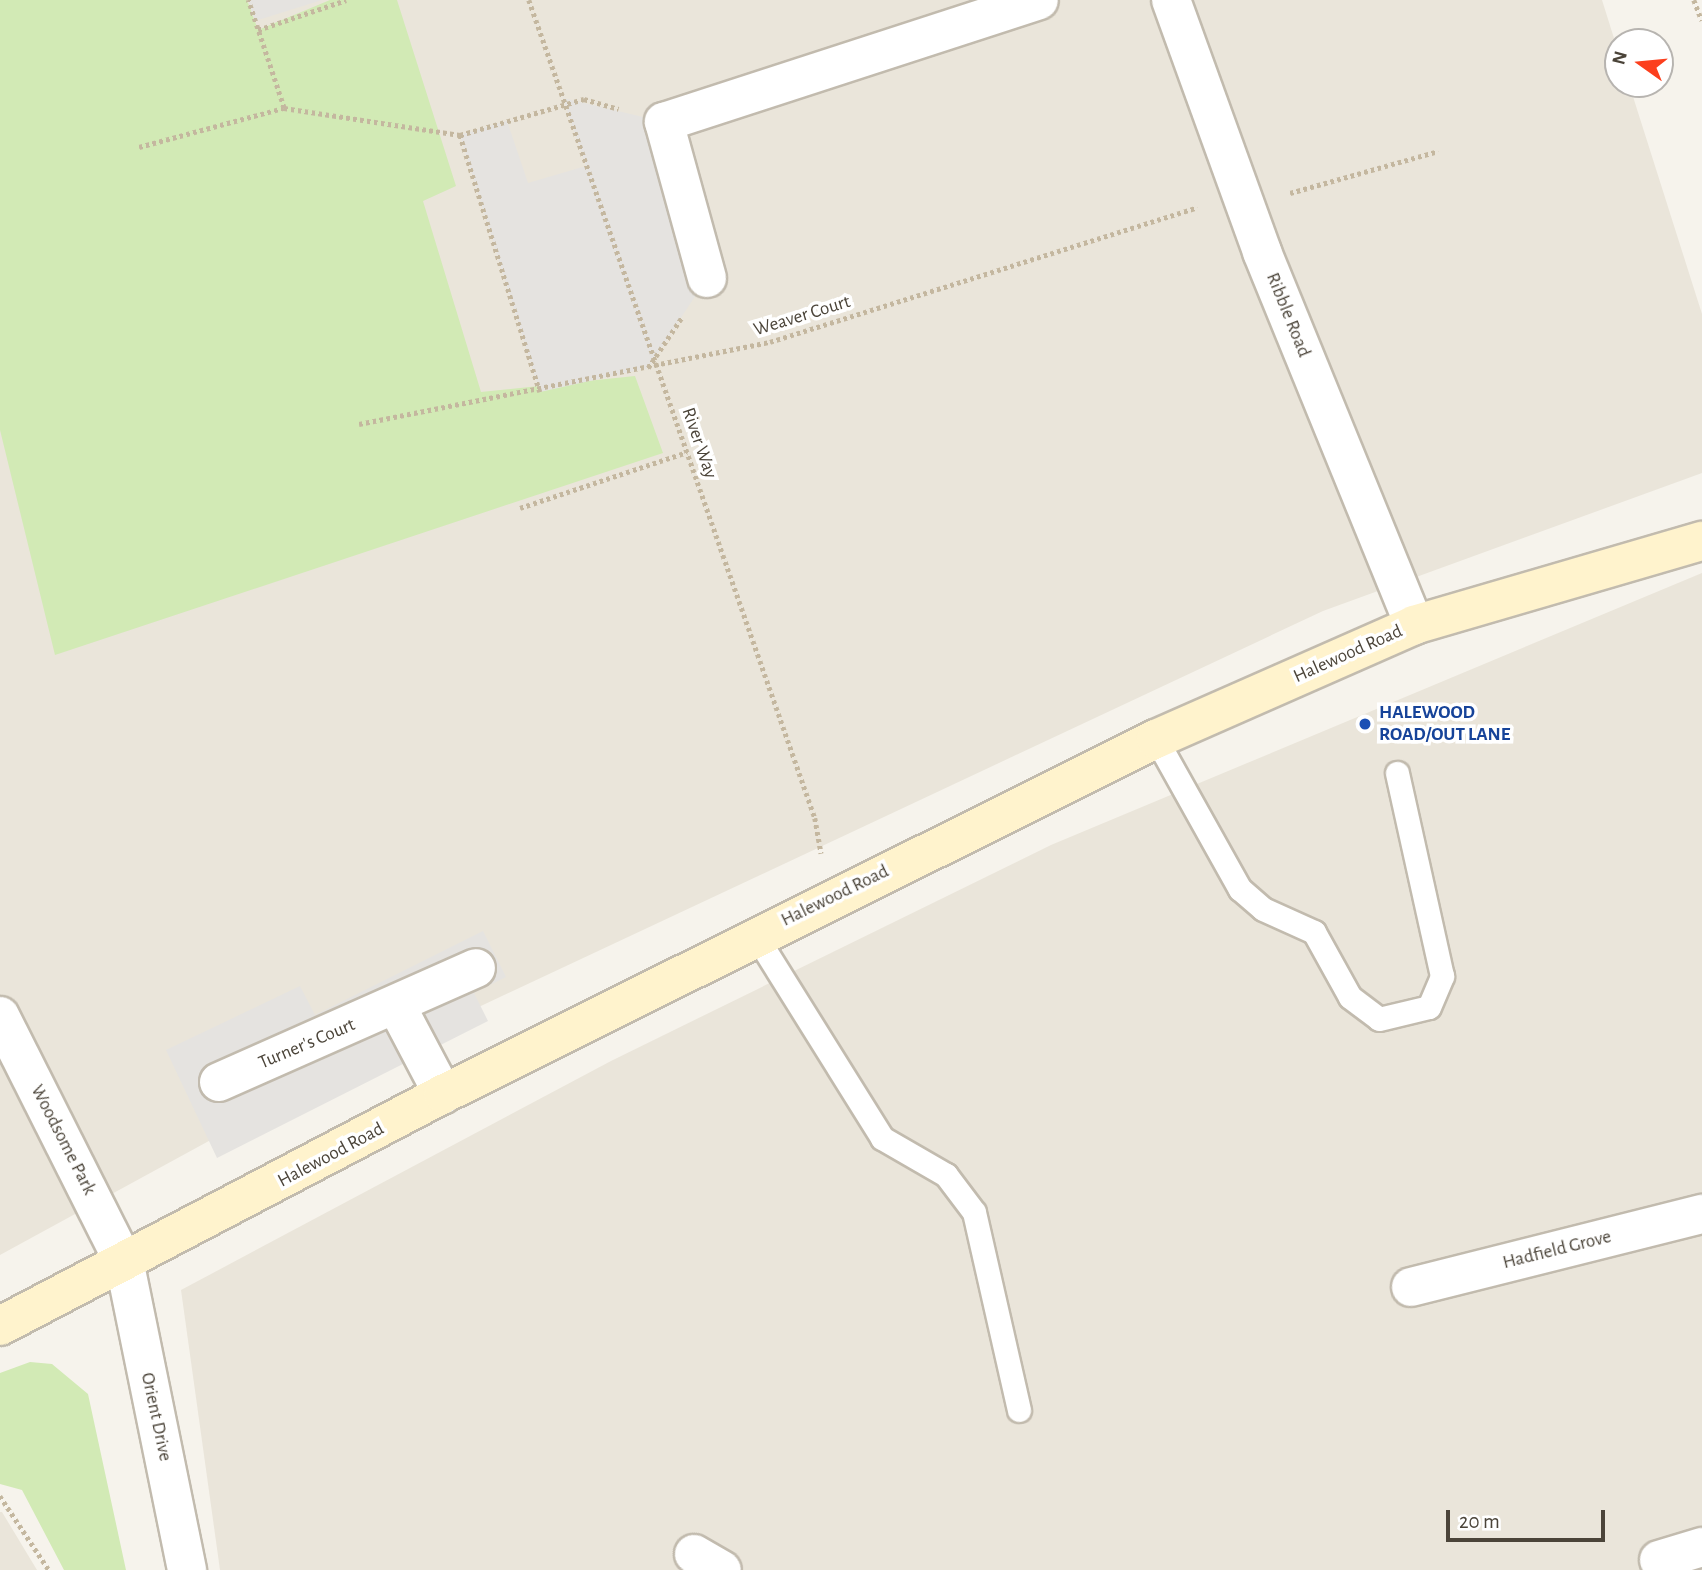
<!DOCTYPE html>
<html>
<head>
<meta charset="utf-8">
<style>
  body { margin:0 }
  #map { position:relative; width:1702px; height:1570px; overflow:hidden; background:#f6f3ec; font-family:"Alegreya Sans",sans-serif }
  div>[style] { position:absolute }
  .residential>* { inset:0; background:#eae5da }
  .green>* { inset:0; background:#d2eab5 }
  .parking>* { inset:0; background:#e5e3e0 }
  .path>* { height:4.5px; margin-top:-2.25px; transform-origin:0; background:repeating-linear-gradient(90deg,#c4b79f 0 3.5px,transparent 0 7px) }
  .roads { filter:drop-shadow(2px 0 #c2bbae) drop-shadow(-2px 0 #c2bbae) drop-shadow(0 2px #c2bbae) drop-shadow(0 -2px #c2bbae) }
  .lane>* { height:23px; margin:-11.5px; padding:0 11.5px; transform-origin:11.5px; border-radius:11.5px; background:#fff }
  .street>* { height:38px; margin:-19px; padding:0 19px; transform-origin:19px; border-radius:19px; background:#fff }
  .secondary>* { height:38px; margin:-19px; padding:0 19px; transform-origin:19px; border-radius:19px; background:#fff3cd }
  .dots>* { width:19px; height:19px; translate:-50% -50%; box-sizing:border-box; border:4px solid #fff; border-radius:50% }
  span { translate:-50% -50%; white-space:nowrap; text-align:center; line-height:1.15; -webkit-text-stroke:7px #fff; paint-order:stroke }
  .street-label { font-size:19px; color:#4b4439 }
  .transit-label { font-size:19px; color:#164399; font-weight:700 }
  .left { translate:0 -50%; text-align:left }
  .north { position:absolute; left:1604px; top:28px; width:70px; height:70px; box-sizing:border-box; background:#fff; border:2px solid #b7b4b0; border-radius:50%; rotate:285deg; font-size:19px; font-weight:700; line-height:28px; text-align:center; color:#4b4439 }
  .north::after { content:''; display:block; margin:auto; width:24px; height:32px; background:#fc3f1d; clip-path:polygon(50% 0,100% 100%,50% 72%,0 100%) }
  .scale { position:absolute; left:1446px; top:1510px; width:159px; height:32px; box-sizing:border-box; border:4px solid #4b4439; border-top:0; padding-left:9px; font-size:21px; line-height:24px; white-space:nowrap; color:#4b4439; -webkit-text-stroke:5px #fff; paint-order:stroke }
</style>
</head>
<body>
<div id="map">
  <div class="residential">
    <div style="clip-path:polygon(0 0,1602px 0,1618px 51px,1618px 84px,1629px 84px,1702px 314px,1702px 473px,1323px 611px,304px 1089px,0 1255px)"></div>
    <div style="clip-path:polygon(1702px 573px,1702px 1570px,220px 1570px,181px 1290px,611px 1061px,1051px 845px)"></div>
    <div style="clip-path:polygon(0 1512px,2px 1512px,37px 1570px,0 1570px)"></div>
  </div>
  <div class="green">
    <div style="clip-path:polygon(0 0,247px 0,258px 30px,330px 0,397px 0,456px 186px,423px 201px,481px 392px,635px 376px,663px 453px,55px 655px,0 430px)"></div>
    <div style="clip-path:polygon(30px 1362px,52px 1364px,88px 1394px,126px 1570px,64px 1570px,22px 1490px,0 1484px,0 1373px)"></div>
  </div>
  <div class="parking">
    <div style="clip-path:polygon(248px 0,322px 0,255px 21px)"></div>
    <div style="clip-path:polygon(563px 98px,664px 122px,707px 278px,648px 368px,540px 392px,460px 135px,507px 121px,528px 183px,586px 166px)"></div>
    <div style="clip-path:polygon(483px 931px,506px 977px,474px 993px,488px 1021px,217px 1158px,166px 1050px,300px 986px,315px 1015px)"></div>
  </div>
  <div class="path">
    <div style="left:529px;top:0;width:867px;rotate:70.73deg"></div>
    <div style="left:815px;top:818px;width:36px;rotate:80deg"></div>
    <div style="left:1694px;top:0;width:22px;rotate:69deg"></div>
    <div style="left:258px;top:30px;width:93px;rotate:-18.8deg"></div>
    <div style="left:284px;top:108px;width:178px;rotate:8.7deg"></div>
    <div style="left:460px;top:135px;width:269px;rotate:72.7deg"></div>
    <div style="left:460px;top:135px;width:129px;rotate:-16.2deg"></div>
    <div style="left:584px;top:99px;width:36px;rotate:16deg"></div>
    <div style="left:139px;top:147px;width:150px;rotate:-15.1deg"></div>
    <div style="left:284px;top:108px;width:114px;rotate:-108.4deg"></div>
    <div style="left:1290px;top:193px;width:154px;rotate:-15.8deg"></div>
    <div style="left:648px;top:368px;width:61px;rotate:-56.3deg"></div>
    <div style="left:359px;top:424px;width:419px;rotate:-11.3deg"></div>
    <div style="left:770px;top:342px;width:448px;rotate:-17.5deg"></div>
    <div style="left:520px;top:508px;width:176px;rotate:-18.5deg"></div>
    <div style="left:0;top:1496px;width:89px;rotate:56.5deg"></div>
  </div>
  <div class="roads">
    <div class="lane">
      <div style="left:1156px;top:739px;width:172px;rotate:60.8deg"></div>
      <div style="left:1240px;top:889px;width:30px;rotate:41deg"></div>
      <div style="left:1263px;top:909px;width:56px;rotate:24.3deg"></div>
      <div style="left:1314px;top:932px;width:74px;rotate:61deg"></div>
      <div style="left:1350px;top:997px;width:36px;rotate:37deg"></div>
      <div style="left:1379px;top:1019px;width:51px;rotate:-13.5deg"></div>
      <div style="left:1429px;top:1007px;width:34px;rotate:-67deg"></div>
      <div style="left:1442px;top:976px;width:208px;rotate:-102.5deg"></div>
      <div style="left:756px;top:936px;width:238px;rotate:58deg"></div>
      <div style="left:882px;top:1138px;width:74px;rotate:30deg"></div>
      <div style="left:946px;top:1175px;width:46px;rotate:52.9deg"></div>
      <div style="left:974px;top:1212px;width:203px;rotate:77.2deg"></div>
    </div>
    <div class="street">
      <div style="left:1171px;top:0;width:268px;rotate:70.1deg"></div>
      <div style="left:1262px;top:252px;width:403px;rotate:67.8deg"></div>
      <div style="left:707px;top:278px;width:162px;rotate:-105.4deg"></div>
      <div style="left:664px;top:122px;width:394px;rotate:-18deg"></div>
      <div style="left:396px;top:1005px;width:101px;rotate:62.2deg"></div>
      <div style="left:0;top:1016px;width:279px;rotate:63.3deg"></div>
      <div style="left:125px;top:1265px;width:311px;rotate:78.5deg"></div>
      <div style="left:219px;top:1082px;width:281px;rotate:-23.9deg"></div>
      <div style="left:1411px;top:1287px;width:300px;rotate:-14.1deg"></div>
      <div style="left:694px;top:1554px;width:32px;rotate:30deg"></div>
      <div style="left:1659px;top:1560px;width:45px;rotate:-16.8deg"></div>
    </div>
    <div class="secondary">
      <div style="left:0;top:1326px;width:500px;rotate:-27.64deg"></div>
      <div style="left:443px;top:1094px;width:796px;rotate:-26.47deg"></div>
      <div style="left:1156px;top:739px;width:282px;rotate:-23.8deg"></div>
      <div style="left:1414px;top:625px;width:300px;rotate:-16.3deg"></div>
    </div>
  </div>
  <div class="dots">
    <div style="left:1365px;top:724px;background:#1a4fb4"></div>
  </div>
  <div class="street-label">
    <span style="left:1288px;top:315px;rotate:68deg">Ribble Road</span>
    <span style="left:802px;top:316px;rotate:-17deg">Weaver Court</span>
    <span style="left:699px;top:443px;rotate:71deg">River Way</span>
    <span style="left:1348px;top:654px;rotate:-24deg">Halewood Road</span>
    <span style="left:835px;top:896px;rotate:-26deg">Halewood Road</span>
    <span style="left:307px;top:1044px;rotate:-23deg">Turner's Court</span>
    <span style="left:63px;top:1140px;rotate:63deg">Woodsome Park</span>
    <span style="left:331px;top:1155px;rotate:-28deg">Halewood Road</span>
    <span style="left:1557px;top:1250px;rotate:-14deg">Hadfield Grove</span>
    <span style="left:156px;top:1417px;rotate:78deg">Orient Drive</span>
  </div>
  <div class="transit-label">
    <span class="left" style="left:1379px;top:724px">HALEWOOD<br>ROAD/OUT LANE</span>
  </div>
  <div class="north">N</div>
  <div class="scale">20 m</div>
</div>
</body>
</html>
